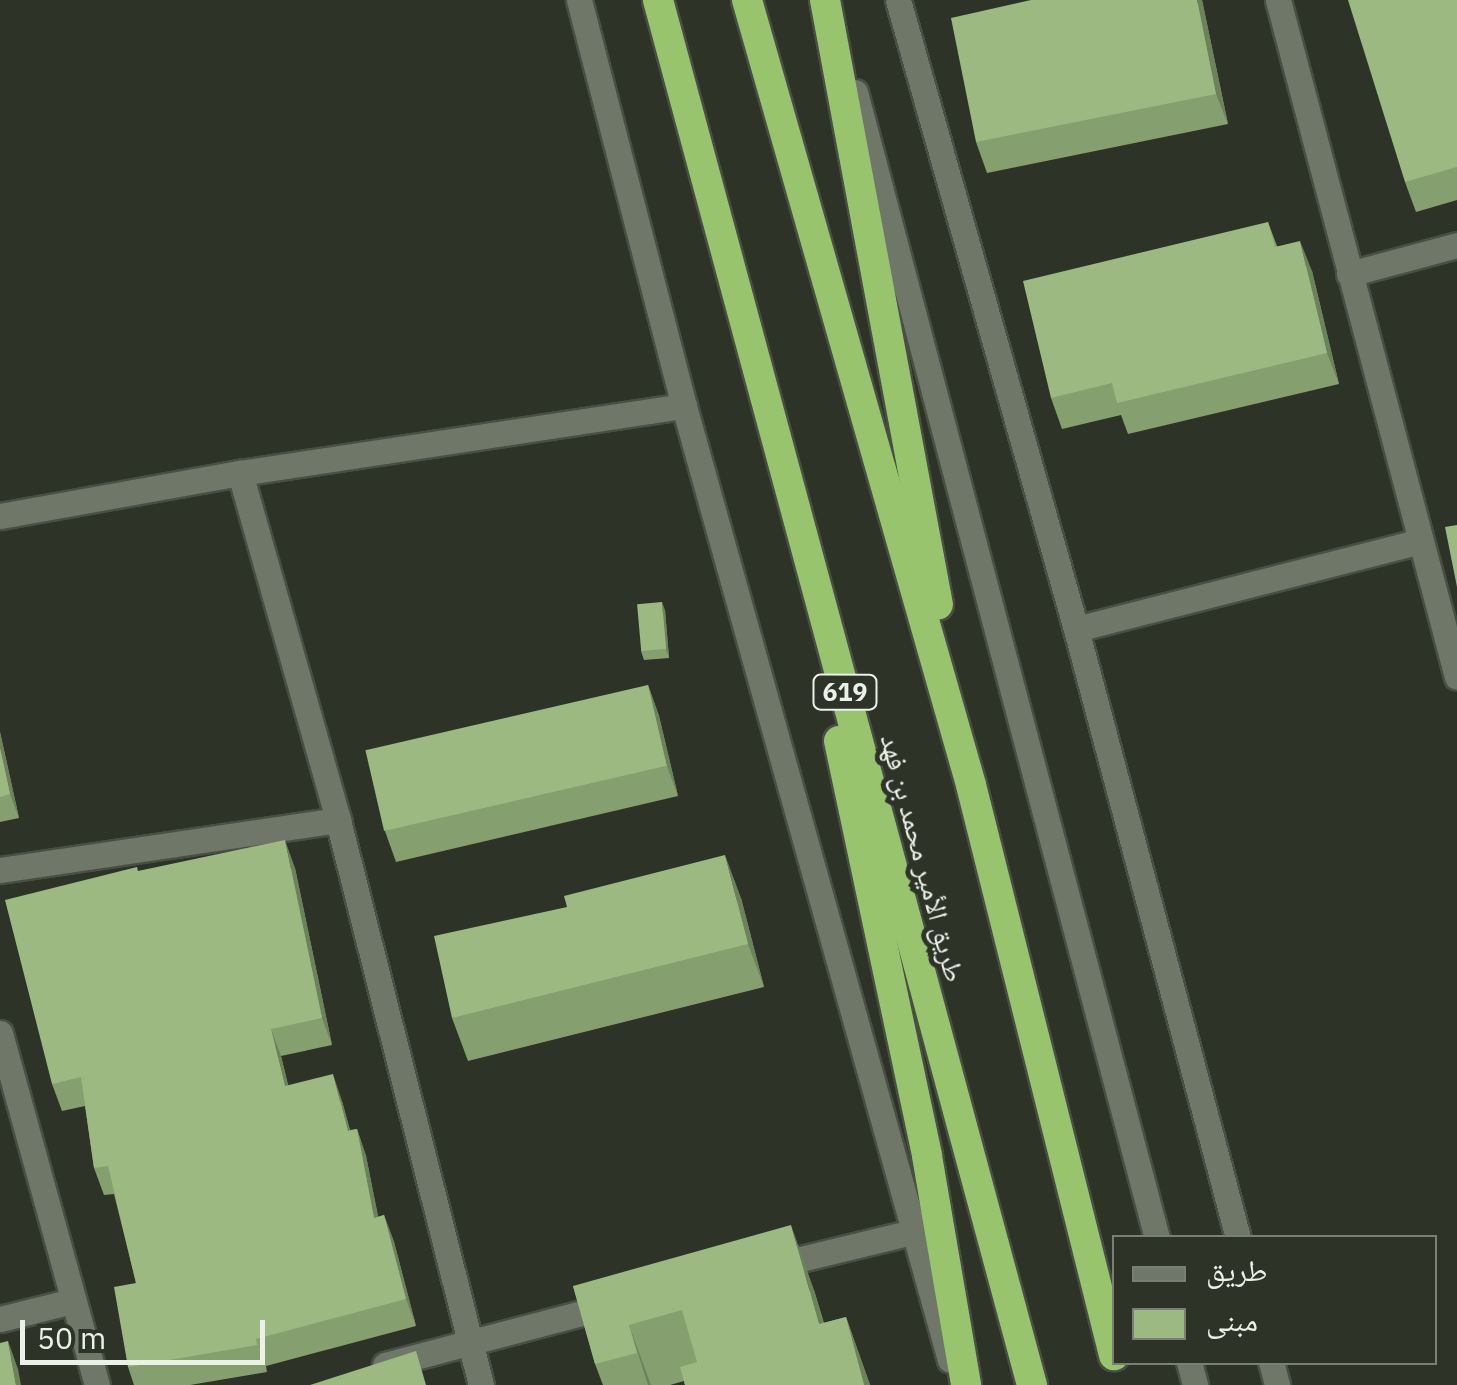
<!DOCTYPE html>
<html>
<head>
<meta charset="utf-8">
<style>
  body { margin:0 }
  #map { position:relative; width:1457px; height:1385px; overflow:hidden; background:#2d3427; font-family:"IBM Plex Sans","Noto Naskh Arabic",sans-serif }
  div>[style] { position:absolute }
  .roads { filter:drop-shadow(2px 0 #484f44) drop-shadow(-2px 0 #484f44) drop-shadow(0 2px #484f44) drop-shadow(0 -2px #484f44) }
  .minor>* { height:25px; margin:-12.5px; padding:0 12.5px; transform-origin:12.5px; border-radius:12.5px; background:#6e7768 }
  .secondary>* { height:25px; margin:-12.5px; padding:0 12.5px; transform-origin:12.5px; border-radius:12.5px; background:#6e7768 }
  .motorway>* { height:30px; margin:-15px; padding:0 15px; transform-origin:15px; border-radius:15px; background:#97c46d }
  .wall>* { inset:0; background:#859f6f }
  .shaded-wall>* { inset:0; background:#6c825a }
  .building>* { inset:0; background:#9bb981; transform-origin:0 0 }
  span { translate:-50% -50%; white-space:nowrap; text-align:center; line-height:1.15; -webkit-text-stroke:10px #2d3427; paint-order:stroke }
  .shield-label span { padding:2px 8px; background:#2d3427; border:2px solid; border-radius:8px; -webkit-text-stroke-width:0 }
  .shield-label { font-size:25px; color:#ebf0e8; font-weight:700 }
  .street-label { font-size:28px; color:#ebf0e8 }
  .legend { position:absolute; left:1112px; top:1235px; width:325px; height:130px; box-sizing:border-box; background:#2d3427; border:2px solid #797f74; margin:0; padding:12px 18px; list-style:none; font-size:30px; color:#ebf0e8 }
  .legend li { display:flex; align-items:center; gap:20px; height:50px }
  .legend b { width:50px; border:2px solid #797f74 }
  .scale { position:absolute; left:20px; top:1320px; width:245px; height:45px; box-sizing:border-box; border:5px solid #ebf0e8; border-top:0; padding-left:12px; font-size:30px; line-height:35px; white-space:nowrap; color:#ebf0e8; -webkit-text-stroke:8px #2d3427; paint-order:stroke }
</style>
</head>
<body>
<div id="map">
  <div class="roads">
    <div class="minor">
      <div style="left:898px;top:0;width:654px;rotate:74.2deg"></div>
      <div style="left:1076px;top:629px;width:630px;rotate:75.1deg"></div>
      <div style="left:1278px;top:0;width:700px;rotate:75.19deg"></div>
      <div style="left:1349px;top:274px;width:112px;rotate:-15deg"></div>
      <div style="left:240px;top:473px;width:361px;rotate:74.2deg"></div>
      <div style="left:338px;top:820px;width:583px;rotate:75.8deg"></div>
      <div style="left:0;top:516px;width:244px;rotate:-10.2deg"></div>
      <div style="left:240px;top:473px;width:449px;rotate:-8.6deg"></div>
      <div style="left:1076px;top:629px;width:355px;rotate:-14.3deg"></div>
      <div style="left:0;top:870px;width:342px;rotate:-8.4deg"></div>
      <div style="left:0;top:1033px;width:365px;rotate:74.6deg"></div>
      <div style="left:772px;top:1266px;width:145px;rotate:-13.6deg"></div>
      <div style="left:0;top:1319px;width:74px;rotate:-14deg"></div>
      <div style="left:1271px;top:1362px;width:24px;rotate:75deg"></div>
      <div style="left:385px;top:1365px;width:235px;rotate:-14.8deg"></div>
    </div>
    <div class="secondary">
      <div style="left:579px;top:0;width:419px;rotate:75.5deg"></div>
      <div style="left:684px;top:406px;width:990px;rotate:74.42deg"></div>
      <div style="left:855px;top:92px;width:1185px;rotate:75.24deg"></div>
      <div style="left:1189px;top:1362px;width:24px;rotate:75deg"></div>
    </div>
    <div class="motorway">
      <div style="left:658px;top:0;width:1435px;rotate:74.89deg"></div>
      <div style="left:747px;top:0;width:816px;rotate:74.07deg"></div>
      <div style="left:971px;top:785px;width:588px;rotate:75.92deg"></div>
      <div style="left:825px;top:0;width:615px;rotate:79.42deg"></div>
      <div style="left:839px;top:741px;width:424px;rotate:78deg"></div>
      <div style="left:927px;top:1156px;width:232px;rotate:80.3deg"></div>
    </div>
  </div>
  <div class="wall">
    <div style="clip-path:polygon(1202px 0,1228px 124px,987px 173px,976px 142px)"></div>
    <div style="clip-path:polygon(1457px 0,1457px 200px,1416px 212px,1405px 182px)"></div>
    <div style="clip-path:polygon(1268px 222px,1277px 246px,1312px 271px,1339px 384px,1128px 434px,1121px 415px,1062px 429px,1051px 398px)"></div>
    <div style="clip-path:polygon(665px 610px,669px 658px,644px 660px,641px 651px)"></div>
    <div style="clip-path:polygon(648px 685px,659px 716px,678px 796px,396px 862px,385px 831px)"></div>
    <div style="clip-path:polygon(0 732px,19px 818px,0 822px)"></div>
    <div style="clip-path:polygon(295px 868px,332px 1045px,281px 1056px,288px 1085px,342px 1101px,350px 1130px,357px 1129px,366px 1156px,378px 1217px,384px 1215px,394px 1242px,416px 1326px,266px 1366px,267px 1372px,190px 1385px,134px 1385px,128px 1367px,136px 1283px,114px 1194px,104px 1195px,94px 1168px,85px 1106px,62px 1111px,52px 1084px,138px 871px)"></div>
    <div style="clip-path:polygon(741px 898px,764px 987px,468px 1061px,452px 1018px)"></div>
    <div style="clip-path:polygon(573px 1286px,814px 1290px,824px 1323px,846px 1317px,870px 1385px,685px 1385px,684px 1381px,670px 1385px,603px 1385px,595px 1364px)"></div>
  </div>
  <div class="shaded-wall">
    <div style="clip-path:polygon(1197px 0,1202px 0,1228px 124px,1216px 94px)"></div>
    <div style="clip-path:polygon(1300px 241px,1312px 271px,1339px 384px,1327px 353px)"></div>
    <div style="clip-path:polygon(662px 602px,665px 610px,669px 658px,666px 649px)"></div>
    <div style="clip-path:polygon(648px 685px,659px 716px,678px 796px,667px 766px)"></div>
    <div style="clip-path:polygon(0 732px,19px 818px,10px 794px,0 748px)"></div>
    <div style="clip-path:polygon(285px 840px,295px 868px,332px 1045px,322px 1018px)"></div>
    <div style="clip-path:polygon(725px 855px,741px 898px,764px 987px,748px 944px)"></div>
    <div style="clip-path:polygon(271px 1029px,281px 1056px,295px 1113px,285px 1086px)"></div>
    <div style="clip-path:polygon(333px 1074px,342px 1101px,357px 1158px,348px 1131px)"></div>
    <div style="clip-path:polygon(357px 1129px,366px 1156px,384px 1245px,374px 1218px)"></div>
    <div style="clip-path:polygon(384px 1215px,394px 1242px,416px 1326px,406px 1299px)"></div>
    <div style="clip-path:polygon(791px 1225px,814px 1290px,841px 1385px,819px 1324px)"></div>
    <div style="clip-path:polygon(846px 1317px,870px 1385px,864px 1385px)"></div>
    <div style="clip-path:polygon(629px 1325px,651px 1385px,648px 1385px)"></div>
    <div style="clip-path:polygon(8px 1341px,18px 1369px,21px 1385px,16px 1385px)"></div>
  </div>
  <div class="building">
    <div style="clip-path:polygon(1031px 0,1197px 0,1216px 94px,976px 142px,951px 18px)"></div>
    <div style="clip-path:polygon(1348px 0,1457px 0,1457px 167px,1405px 182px)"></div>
    <div style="clip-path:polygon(1268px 222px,1275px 247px,1300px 241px,1327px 353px,1117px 403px,1112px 383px,1051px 398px,1023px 281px)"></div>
    <div style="clip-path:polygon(1457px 525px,1457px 587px,1445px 527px)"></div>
    <div style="left:662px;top:602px;width:47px;height:25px;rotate:85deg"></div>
    <div style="left:648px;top:685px;width:83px;height:290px;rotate:77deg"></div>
    <div style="clip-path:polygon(0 748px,10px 794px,0 797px)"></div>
    <div style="clip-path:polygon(285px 840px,322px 1018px,271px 1029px,285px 1086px,333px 1074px,348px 1131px,357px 1129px,374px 1218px,384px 1215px,406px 1299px,256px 1339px,257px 1345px,128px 1367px,114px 1287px,136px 1283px,108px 1166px,94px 1168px,81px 1077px,52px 1084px,5px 900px,137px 867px,138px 871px)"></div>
    <div style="clip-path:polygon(725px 855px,748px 944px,452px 1018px,434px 936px,567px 907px,564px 896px)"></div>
    <div style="clip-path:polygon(791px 1225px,819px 1324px,846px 1317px,864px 1385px,685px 1385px,680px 1367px,697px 1362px,682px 1310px,629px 1325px,637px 1353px,595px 1364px,573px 1286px)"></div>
    <div style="clip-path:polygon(8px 1341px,16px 1385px,0 1385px,0 1343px)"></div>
    <div style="clip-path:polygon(416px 1351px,426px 1385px,310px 1385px)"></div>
  </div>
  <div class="shield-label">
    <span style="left:845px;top:692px">619</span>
  </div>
  <div class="street-label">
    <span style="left:923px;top:858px;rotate:75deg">طريق الأمير محمد بن فهد</span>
  </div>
  <ul class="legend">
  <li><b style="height:12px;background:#6e7768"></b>طريق</li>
  <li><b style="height:28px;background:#9bb981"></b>مبنى</li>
  </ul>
  <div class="scale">50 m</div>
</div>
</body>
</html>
